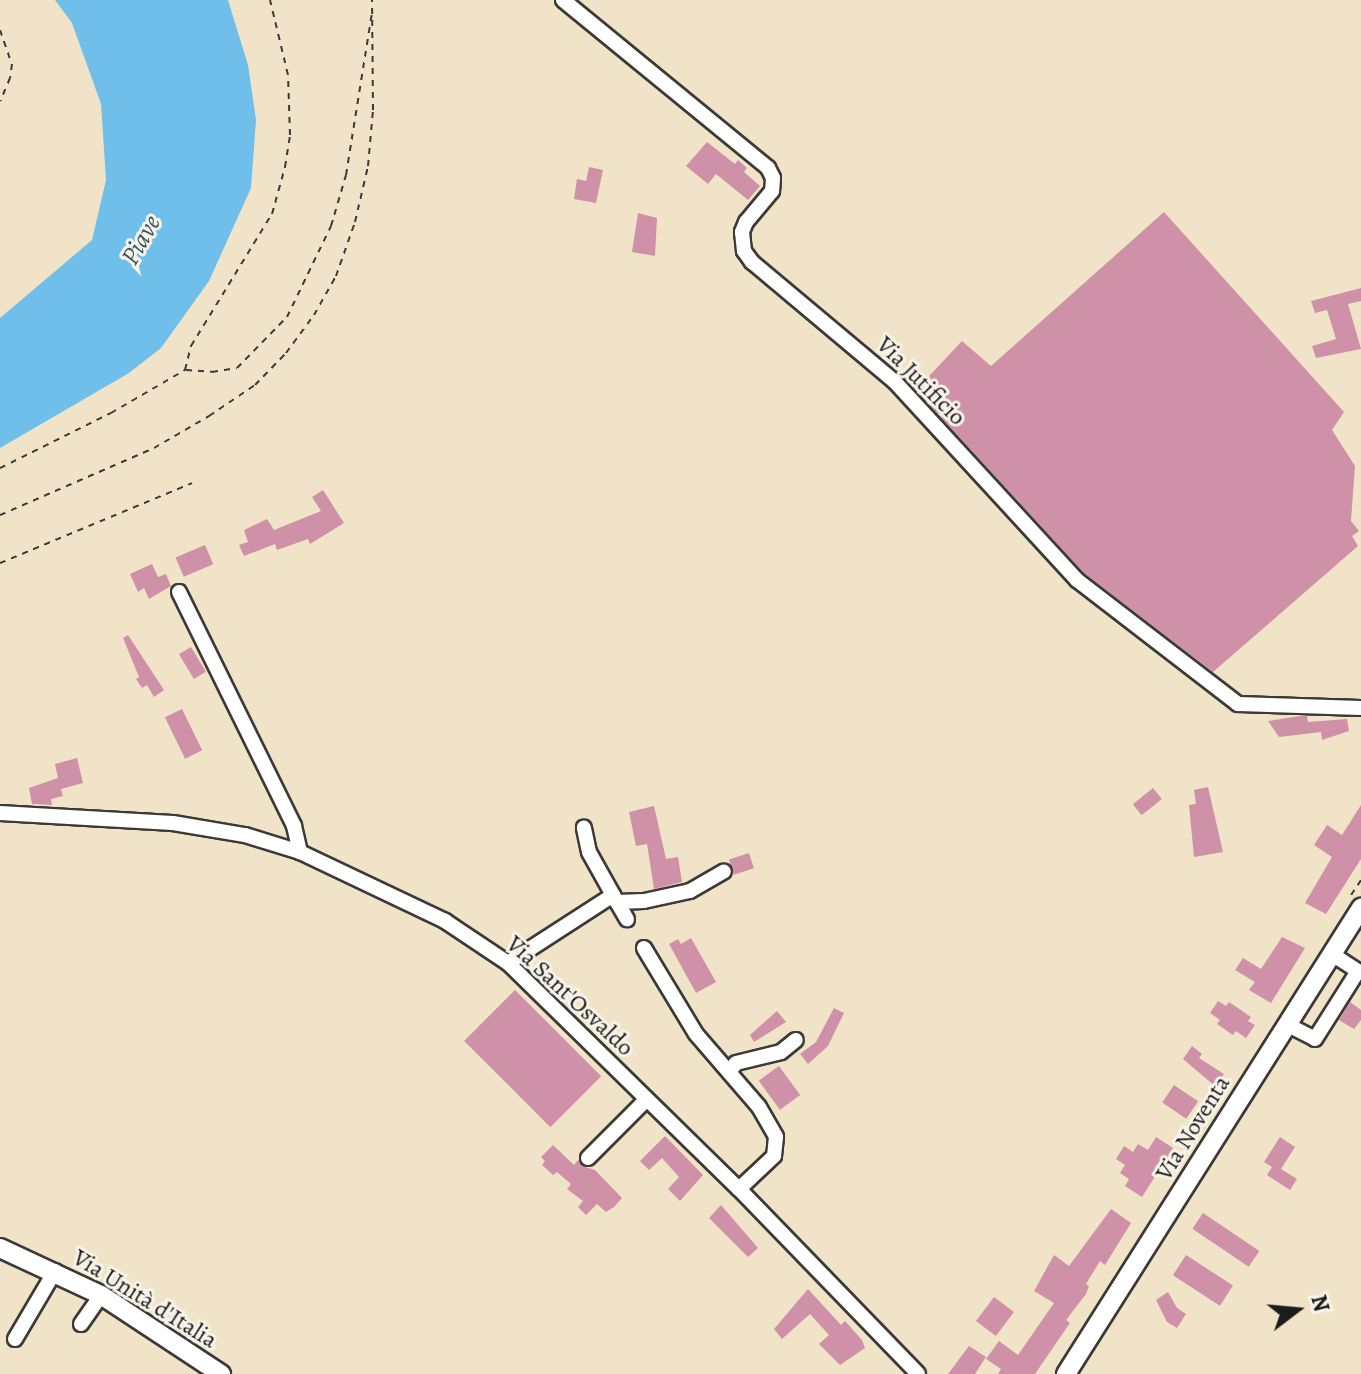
<!DOCTYPE html>
<html>
<head>
<meta charset="utf-8">
<style>
  body { margin:0 }
  #map { position:relative; width:1361px; height:1374px; overflow:hidden; background:#f1e3c7; font-family:Alegreya,serif }
  div>[style] { position:absolute }
  .water>* { inset:0; background:#6fbfea }
  .building>* { inset:0; background:#cf91a7; transform-origin:0 0 }
  .path>* { height:2px; margin-top:-1px; transform-origin:0; background:repeating-linear-gradient(90deg,#3c3a36 0 6px,transparent 0 12px) }
  .roads { filter:drop-shadow(2px 0 #3c3a36) drop-shadow(-2px 0 #3c3a36) drop-shadow(0 2px #3c3a36) drop-shadow(0 -2px #3c3a36) }
  .minor>* { height:14px; margin:-7px; padding:0 7px; transform-origin:7px; border-radius:7px; background:#fff }
  .major>* { height:18px; margin:-9px; padding:0 9px; transform-origin:9px; border-radius:9px; background:#fff }
  span { translate:-50% -50%; white-space:nowrap; text-align:center; line-height:1.15; -webkit-text-stroke:6px #f7f3e8; paint-order:stroke }
  .street-label { font-size:24px; color:#1c1c1c }
  .water-label { font-size:26px; color:#395564; font-style:italic }
  .north { position:absolute; left:1257px; top:1270px; width:80px; height:80px; -webkit-text-stroke:6px #f7f3e8; paint-order:stroke; rotate:74deg; font-size:22px; font-weight:700; line-height:32px; text-align:center; color:#1c1c1c }
  .north::after { content:''; display:block; margin:auto; width:28px; height:36px; background:#1c1c1c; clip-path:polygon(50% 0,100% 100%,50% 72%,0 100%) }
</style>
</head>
<body>
<div id="map">
  <div class="water">
    <div style="clip-path:polygon(55px 0,228px 0,248px 65px,256px 120px,251px 188px,209px 281px,161px 348px,129px 373px,0 448px,0 318px,92px 240px,106px 180px,101px 104px,72px 23px)"></div>
  </div>
  <div class="building">
    <div style="clip-path:polygon(707px 142px,735px 164px,738px 160px,747px 168px,744px 172px,760px 186px,748px 200px,716px 174px,708px 184px,686px 166px)"></div>
    <div style="clip-path:polygon(589px 167px,603px 170px,596px 203px,574px 199px,577px 179px,586px 181px)"></div>
    <div style="clip-path:polygon(1164px 212px,1344px 412px,1332px 430px,1355px 466px,1351px 521px,1359px 531px,1352px 536px,1358px 546px,1213px 672px,1084px 573px,916px 390px,962px 341px,991px 366px)"></div>
    <div style="clip-path:polygon(638px 213px,657px 218px,655px 256px,632px 252px)"></div>
    <div style="clip-path:polygon(1361px 288px,1361px 301px,1348px 304px,1361px 349px,1316px 358px,1312px 346px,1336px 339px,1327px 310px,1315px 313px,1311px 301px)"></div>
    <div style="clip-path:polygon(323px 490px,344px 523px,310px 544px,308px 539px,277px 550px,275px 544px,244px 556px,239px 545px,248px 542px,244px 530px,267px 519px,274px 530px,321px 511px,312px 497px)"></div>
    <div style="left:205px;top:545px;width:21px;height:32px;rotate:67deg"></div>
    <div style="clip-path:polygon(152px 564px,158px 577px,166px 574px,171px 586px,149px 599px,144px 588px,138px 592px,130px 574px)"></div>
    <div style="clip-path:polygon(128px 635px,164px 690px,154px 697px,147px 685px,142px 688px,136px 679px,139px 677px,123px 638px)"></div>
    <div style="left:191px;top:647px;width:29px;height:14px;rotate:59deg"></div>
    <div style="left:182px;top:709px;width:46px;height:19px;rotate:64deg"></div>
    <div style="clip-path:polygon(1300px 716px,1307px 716px,1308px 722px,1347px 719px,1349px 731px,1322px 740px,1321px 732px,1279px 737px,1268px 721px)"></div>
    <div style="clip-path:polygon(77px 758px,83px 783px,61px 789px,63px 796px,51px 799px,52px 805px,32px 804px,29px 788px,58px 778px,55px 764px)"></div>
    <div style="clip-path:polygon(1208px 787px,1223px 852px,1194px 857px,1189px 805px,1196px 804px,1194px 790px)"></div>
    <div style="left:1153px;top:788px;width:14px;height:26px;rotate:51deg"></div>
    <div style="clip-path:polygon(1361px 805px,1361px 859px,1326px 914px,1305px 903px,1332px 857px,1314px 845px,1327px 825px,1342px 835px)"></div>
    <div style="clip-path:polygon(654px 806px,666px 859px,678px 857px,682px 882px,654px 889px,647px 844px,636px 846px,629px 812px)"></div>
    <div style="left:749px;top:853px;width:16px;height:21px;rotate:72deg"></div>
    <div style="clip-path:polygon(1282px 937px,1305px 948px,1271px 1003px,1249px 990px,1255px 982px,1235px 970px,1243px 958px,1261px 969px)"></div>
    <div style="clip-path:polygon(691px 938px,716px 982px,696px 993px,669px 944px,678px 939px,681px 944px)"></div>
    <div style="left:515px;top:990px;width:122px;height:72px;rotate:45deg"></div>
    <div style="clip-path:polygon(1218px 1001px,1226px 1006px,1229px 1002px,1251px 1017px,1248px 1021px,1255px 1025px,1246px 1038px,1236px 1031px,1233px 1035px,1217px 1024px,1220px 1020px,1210px 1013px)"></div>
    <div style="clip-path:polygon(1350px 1002px,1361px 1010px,1361px 1020px,1354px 1029px,1339px 1020px)"></div>
    <div style="clip-path:polygon(834px 1008px,844px 1013px,828px 1046px,808px 1064px,800px 1054px,816px 1042px)"></div>
    <div style="clip-path:polygon(777px 1011px,786px 1022px,754px 1042px,750px 1035px)"></div>
    <div style="clip-path:polygon(1192px 1046px,1202px 1054px,1199px 1058px,1224px 1074px,1216px 1087px,1183px 1059px)"></div>
    <div style="left:779px;top:1066px;width:36px;height:25px;rotate:54deg"></div>
    <div style="left:1174px;top:1085px;width:29px;height:21px;rotate:34deg"></div>
    <div style="clip-path:polygon(665px 1136px,703px 1175px,680px 1201px,668px 1189px,679px 1177px,662px 1158px,649px 1170px,640px 1161px)"></div>
    <div style="clip-path:polygon(1156px 1137px,1173px 1148px,1142px 1197px,1125px 1186px,1129px 1179px,1120px 1173px,1125px 1165px,1116px 1159px,1124px 1146px,1133px 1152px,1138px 1144px,1148px 1150px)"></div>
    <div style="clip-path:polygon(1280px 1137px,1295px 1147px,1281px 1169px,1297px 1179px,1290px 1190px,1267px 1175px,1272px 1167px,1264px 1162px)"></div>
    <div style="clip-path:polygon(553px 1145px,574px 1165px,578px 1160px,582px 1166px,595px 1170px,622px 1198px,614px 1207px,606px 1212px,597px 1204px,586px 1215px,578px 1207px,583px 1201px,567px 1189px,571px 1184px,557px 1172px,553px 1175px,542px 1165px,545px 1161px,541px 1157px)"></div>
    <div style="clip-path:polygon(721px 1205px,758px 1248px,748px 1257px,709px 1218px)"></div>
    <div style="clip-path:polygon(1111px 1209px,1131px 1223px,1105px 1265px,1100px 1261px,1086px 1284px,1089px 1286px,1086px 1294px,1066px 1320px,1070px 1323px,1063px 1333px,1035px 1374px,998px 1374px,1001px 1369px,986px 1359px,999px 1341px,1018px 1355px,1054px 1303px,1034px 1291px,1054px 1255px,1069px 1266px)"></div>
    <div style="left:1203px;top:1213px;width:68px;height:19px;rotate:34deg"></div>
    <div style="left:1186px;top:1255px;width:56px;height:24px;rotate:33deg"></div>
    <div style="clip-path:polygon(808px 1289px,841px 1325px,845px 1321px,862px 1340px,865px 1348px,840px 1365px,819px 1344px,829px 1335px,810px 1314px,782px 1339px,774px 1329px)"></div>
    <div style="clip-path:polygon(1168px 1292px,1177px 1308px,1186px 1314px,1177px 1328px,1167px 1322px,1156px 1300px)"></div>
    <div style="left:994px;top:1297px;width:25px;height:30px;rotate:37deg"></div>
    <div style="clip-path:polygon(969px 1346px,986px 1357px,975px 1374px,948px 1374px)"></div>
  </div>
  <div class="path">
    <div style="left:0;top:30px;width:36px;rotate:71deg"></div>
    <div style="left:12px;top:64px;width:14px;rotate:98deg"></div>
    <div style="left:10px;top:78px;width:25px;rotate:113deg"></div>
    <div style="left:186px;top:370px;width:26px;rotate:4deg"></div>
    <div style="left:212px;top:372px;width:25px;rotate:-9deg"></div>
    <div style="left:237px;top:368px;width:71px;rotate:-45.6deg"></div>
    <div style="left:287px;top:317px;width:101px;rotate:-64.2deg"></div>
    <div style="left:331px;top:226px;width:53px;rotate:-73.6deg"></div>
    <div style="left:346px;top:175px;width:164px;rotate:-80.9deg"></div>
    <div style="left:0;top:468px;width:124px;rotate:-26.4deg"></div>
    <div style="left:111px;top:413px;width:86px;rotate:-30.2deg"></div>
    <div style="left:185px;top:370px;width:25px;rotate:-76deg"></div>
    <div style="left:191px;top:346px;width:155px;rotate:-58.5deg"></div>
    <div style="left:272px;top:214px;width:49px;rotate:-74.5deg"></div>
    <div style="left:285px;top:167px;width:32px;rotate:-81deg"></div>
    <div style="left:290px;top:135px;width:60px;rotate:-91.9deg"></div>
    <div style="left:288px;top:75px;width:77px;rotate:-103.5deg"></div>
    <div style="left:0;top:515px;width:168px;rotate:-23.5deg"></div>
    <div style="left:154px;top:448px;width:64px;rotate:-30.2deg"></div>
    <div style="left:209px;top:416px;width:55px;rotate:-34deg"></div>
    <div style="left:255px;top:385px;width:45px;rotate:-45.9deg"></div>
    <div style="left:286px;top:353px;width:47px;rotate:-53.6deg"></div>
    <div style="left:314px;top:315px;width:45px;rotate:-60.6deg"></div>
    <div style="left:336px;top:276px;width:57px;rotate:-70.6deg"></div>
    <div style="left:355px;top:222px;width:57px;rotate:-76.9deg"></div>
    <div style="left:368px;top:166px;width:56px;rotate:-84.9deg"></div>
    <div style="left:373px;top:110px;width:110px;rotate:-90.5deg"></div>
    <div style="left:0;top:563px;width:208px;rotate:-22.6deg"></div>
    <div style="left:1351px;top:895px;width:18px;rotate:-56deg"></div>
  </div>
  <div class="roads">
    <div class="minor">
      <div style="left:563px;top:0;width:265px;rotate:39.3deg"></div>
      <div style="left:768px;top:168px;width:11px;rotate:63deg"></div>
      <div style="left:773px;top:178px;width:13px;rotate:94deg"></div>
      <div style="left:772px;top:191px;width:40px;rotate:130deg"></div>
      <div style="left:746px;top:222px;width:11px;rotate:112deg"></div>
      <div style="left:742px;top:232px;width:19px;rotate:84deg"></div>
      <div style="left:744px;top:251px;width:14px;rotate:54deg"></div>
      <div style="left:752px;top:262px;width:187px;rotate:40deg"></div>
      <div style="left:895px;top:382px;width:269px;rotate:47.4deg"></div>
      <div style="left:1077px;top:580px;width:203px;rotate:37.6deg"></div>
      <div style="left:1238px;top:704px;width:123px;rotate:1.9deg"></div>
      <div style="left:179px;top:592px;width:261px;rotate:63.8deg"></div>
      <div style="left:294px;top:826px;width:27px;rotate:77deg"></div>
      <div style="left:0;top:813px;width:173px;rotate:3.3deg"></div>
      <div style="left:173px;top:823px;width:73px;rotate:9.5deg"></div>
      <div style="left:245px;top:835px;width:58px;rotate:17.2deg"></div>
      <div style="left:300px;top:852px;width:161px;rotate:25.4deg"></div>
      <div style="left:445px;top:921px;width:76px;rotate:33.7deg"></div>
      <div style="left:508px;top:963px;width:323px;rotate:44.4deg"></div>
      <div style="left:739px;top:1189px;width:257px;rotate:45.9deg"></div>
      <div style="left:613px;top:895px;width:8px;rotate:60deg"></div>
      <div style="left:617px;top:902px;width:27px;rotate:-2deg"></div>
      <div style="left:644px;top:901px;width:47px;rotate:-12.3deg"></div>
      <div style="left:690px;top:891px;width:39px;rotate:-30deg"></div>
      <div style="left:617px;top:902px;width:20px;rotate:60deg"></div>
      <div style="left:644px;top:948px;width:100px;rotate:58.8deg"></div>
      <div style="left:696px;top:1034px;width:96px;rotate:49.2deg"></div>
      <div style="left:759px;top:1107px;width:34px;rotate:60deg"></div>
      <div style="left:776px;top:1137px;width:19px;rotate:96deg"></div>
      <div style="left:774px;top:1156px;width:48px;rotate:136.7deg"></div>
      <div style="left:508px;top:963px;width:125px;rotate:-32.9deg"></div>
      <div style="left:613px;top:895px;width:49px;rotate:-119.2deg"></div>
      <div style="left:589px;top:852px;width:25px;rotate:-102deg"></div>
      <div style="left:1288px;top:1025px;width:30px;rotate:27deg"></div>
      <div style="left:1315px;top:1039px;width:80px;rotate:-57.7deg"></div>
      <div style="left:1358px;top:971px;width:31px;rotate:-147deg"></div>
      <div style="left:729px;top:1072px;width:11px;rotate:-52deg"></div>
      <div style="left:736px;top:1063px;width:46px;rotate:-13.7deg"></div>
      <div style="left:781px;top:1052px;width:19px;rotate:-39deg"></div>
      <div style="left:588px;top:1158px;width:83px;rotate:-45deg"></div>
      <div style="left:81px;top:1324px;width:35px;rotate:-55deg"></div>
      <div style="left:15px;top:1339px;width:79px;rotate:-59.5deg"></div>
    </div>
    <div class="major">
      <div style="left:0;top:1248px;width:111px;rotate:25deg"></div>
      <div style="left:101px;top:1295px;width:144px;rotate:33.4deg"></div>
      <div style="left:1066px;top:1374px;width:552px;rotate:-57.66deg"></div>
    </div>
  </div>
  <div class="street-label">
    <span style="left:921px;top:381px;rotate:45deg">Via Jutificio</span>
    <span style="left:570px;top:996px;rotate:43deg">Via Sant'Osvaldo</span>
    <span style="left:1193px;top:1128px;rotate:-58deg">Via Noventa</span>
    <span style="left:145px;top:1299px;rotate:32deg">Via Unità d'Italia</span>
  </div>
  <div class="water-label">
    <span style="left:141px;top:240px;rotate:-60deg">Piave</span>
  </div>
  <div class="north">N</div>
</div>
</body>
</html>
